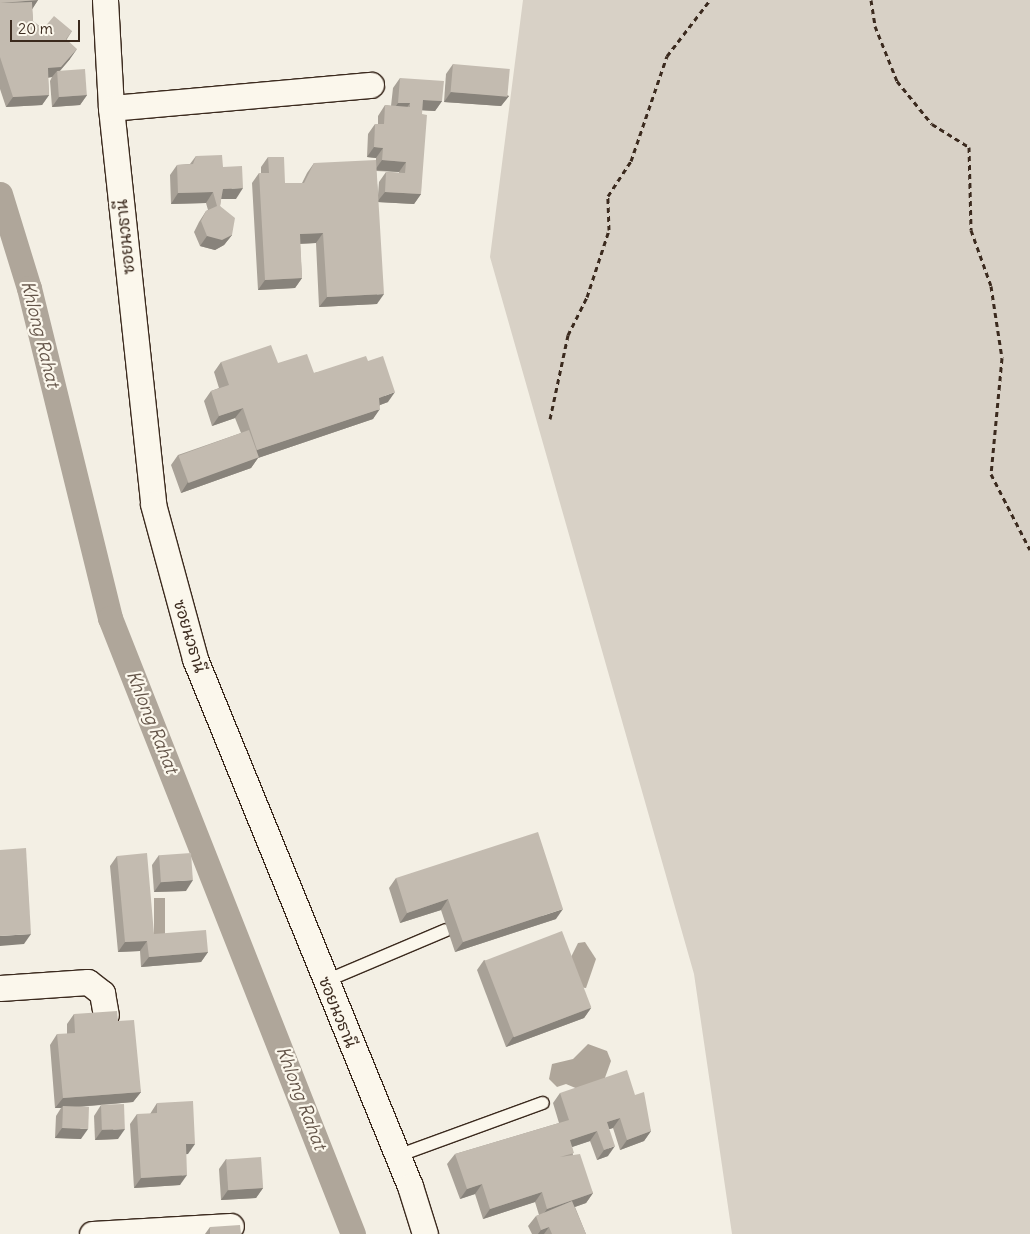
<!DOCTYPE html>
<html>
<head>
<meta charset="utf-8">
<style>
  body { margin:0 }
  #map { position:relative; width:1030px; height:1234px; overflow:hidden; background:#f3efe4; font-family:Delius,"Playpen Sans Thai",sans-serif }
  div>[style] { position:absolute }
  .green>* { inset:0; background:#d8d1c6 }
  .water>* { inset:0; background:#afa69a; transform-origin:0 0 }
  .canal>* { height:25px; margin:-12.5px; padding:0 12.5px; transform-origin:12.5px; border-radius:12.5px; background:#afa69a }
  .path>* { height:3px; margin-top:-1.5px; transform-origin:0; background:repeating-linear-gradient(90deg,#3b2a1e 0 5px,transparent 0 9px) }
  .roads { filter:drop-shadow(1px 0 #3b2a1e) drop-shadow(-1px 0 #3b2a1e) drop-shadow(0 1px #3b2a1e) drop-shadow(0 -1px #3b2a1e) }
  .lane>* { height:12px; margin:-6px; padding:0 6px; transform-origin:6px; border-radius:6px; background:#fbf7ec }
  .street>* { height:25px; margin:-12.5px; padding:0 12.5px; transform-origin:12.5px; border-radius:12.5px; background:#fbf7ec }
  .wall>* { inset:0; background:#a8a197 }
  .shaded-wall>* { inset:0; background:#88837b }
  .building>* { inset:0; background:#c3bbb0; transform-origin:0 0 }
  span { translate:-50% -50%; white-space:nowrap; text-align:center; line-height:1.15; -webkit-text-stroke:4.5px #fbf7ec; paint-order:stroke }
  .street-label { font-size:16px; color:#3b2a1e }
  .water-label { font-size:18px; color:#645549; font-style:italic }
  .scale { position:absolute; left:10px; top:20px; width:70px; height:22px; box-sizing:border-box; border:2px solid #3b2a1e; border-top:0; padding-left:6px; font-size:15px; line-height:18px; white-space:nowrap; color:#3b2a1e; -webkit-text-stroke:4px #fbf7ec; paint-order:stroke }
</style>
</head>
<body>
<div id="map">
  <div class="green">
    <div style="clip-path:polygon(523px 0,1030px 0,1030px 1234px,732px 1234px,694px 974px,490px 257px)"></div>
  </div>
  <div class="water">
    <div style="left:154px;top:898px;width:11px;height:43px"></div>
    <div style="clip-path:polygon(585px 942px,596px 959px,586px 988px,578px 987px,570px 959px,578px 943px)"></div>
    <div style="clip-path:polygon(588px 1044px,607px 1051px,611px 1061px,602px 1086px,585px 1092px,566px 1084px,557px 1087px,549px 1079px,552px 1064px,573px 1059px)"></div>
  </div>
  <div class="canal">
    <div style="left:0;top:194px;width:98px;rotate:72.9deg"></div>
    <div style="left:29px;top:288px;width:340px;rotate:76.2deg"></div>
    <div style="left:110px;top:618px;width:662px;rotate:68.47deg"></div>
  </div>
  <div class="path">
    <div style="left:871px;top:0;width:26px;rotate:81deg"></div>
    <div style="left:875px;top:26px;width:59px;rotate:68.2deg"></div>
    <div style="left:897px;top:81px;width:55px;rotate:50.9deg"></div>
    <div style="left:932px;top:124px;width:44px;rotate:31.9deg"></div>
    <div style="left:969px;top:147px;width:83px;rotate:88.6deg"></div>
    <div style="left:971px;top:230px;width:59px;rotate:70.3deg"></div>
    <div style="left:991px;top:286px;width:73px;rotate:81.3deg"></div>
    <div style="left:1002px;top:358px;width:117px;rotate:95.4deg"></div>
    <div style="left:991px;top:474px;width:85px;rotate:62.8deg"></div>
    <div style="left:550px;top:419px;width:86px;rotate:-77.9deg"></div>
    <div style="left:568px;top:335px;width:42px;rotate:-63.4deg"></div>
    <div style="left:587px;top:297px;width:71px;rotate:-71.8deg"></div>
    <div style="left:609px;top:230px;width:34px;rotate:-92deg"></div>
    <div style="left:608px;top:196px;width:42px;rotate:-56.7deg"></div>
    <div style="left:631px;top:161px;width:111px;rotate:-71.1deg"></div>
    <div style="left:667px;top:56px;width:71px;rotate:-52.5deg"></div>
  </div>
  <div class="roads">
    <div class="lane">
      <div style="left:326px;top:981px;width:130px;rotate:-23deg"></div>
      <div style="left:397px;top:1156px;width:155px;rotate:-20deg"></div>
    </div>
    <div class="street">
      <div style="left:105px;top:0;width:108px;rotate:86.8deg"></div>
      <div style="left:111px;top:108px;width:398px;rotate:83.9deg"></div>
      <div style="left:153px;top:504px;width:161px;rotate:74.8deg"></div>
      <div style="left:195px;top:659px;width:569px;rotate:67.81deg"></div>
      <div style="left:410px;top:1186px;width:50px;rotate:72.6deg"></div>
      <div style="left:111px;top:108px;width:261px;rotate:-5.1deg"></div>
      <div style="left:0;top:988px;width:88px;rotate:-3.9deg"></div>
      <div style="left:88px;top:982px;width:18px;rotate:38deg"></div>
      <div style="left:102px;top:993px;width:22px;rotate:80deg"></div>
      <div style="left:92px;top:1234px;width:139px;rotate:-3.3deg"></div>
    </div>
  </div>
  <div class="wall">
    <div style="clip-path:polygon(0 0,38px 0,32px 9px,33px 21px,43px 29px,72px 31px,67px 39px,70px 59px,60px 71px,87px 95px,80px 105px,52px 107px,50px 81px,52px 77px,48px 78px,49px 95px,42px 105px,6px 107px,0 89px)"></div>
    <div style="clip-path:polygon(453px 64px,509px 96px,501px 106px,444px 102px,446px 74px)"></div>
    <div style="clip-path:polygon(evenodd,400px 78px,442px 101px,435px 111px,422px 110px,421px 194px,414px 204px,378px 202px,377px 304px,319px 307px,316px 243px,300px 244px,302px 278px,295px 288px,258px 290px,252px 183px,259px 173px,261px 173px,261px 167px,268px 157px,285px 183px,302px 183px,307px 173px,314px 163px,376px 164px,376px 158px,367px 157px,368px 134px,375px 124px,378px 124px,378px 116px,385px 105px,391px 106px,393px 88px,400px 78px,376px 171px,399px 172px,399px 173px,386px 172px,379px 182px,378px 195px,376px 171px)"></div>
    <div style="clip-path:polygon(196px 156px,223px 167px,236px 199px,221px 199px,220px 206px,232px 235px,224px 245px,215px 250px,200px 246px,194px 232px,199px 222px,206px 211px,208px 210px,206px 203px,171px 204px,170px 175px,177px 165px,190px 164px)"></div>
    <div style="clip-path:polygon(368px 361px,388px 402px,380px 405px,373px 419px,258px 458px,251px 468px,181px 493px,171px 465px,178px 455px,241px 433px,235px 418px,212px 426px,204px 401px,211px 391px,219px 388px,214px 372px,221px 362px,278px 363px,314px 373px)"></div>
    <div style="clip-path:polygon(159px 855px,186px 891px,154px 892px,152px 865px)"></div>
    <div style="clip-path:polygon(117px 856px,154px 934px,208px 952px,201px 962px,141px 967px,140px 951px,118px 952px,110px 866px)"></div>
    <div style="clip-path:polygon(396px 878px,556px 919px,455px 952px,441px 910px,400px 923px,389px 888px)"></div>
    <div style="clip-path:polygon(484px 960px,591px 1008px,584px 1018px,506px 1047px,477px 970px)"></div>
    <div style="clip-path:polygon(74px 1014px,118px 1021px,141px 1092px,133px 1102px,79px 1107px,81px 1139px,55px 1138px,56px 1116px,61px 1108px,55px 1108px,50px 1045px,57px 1034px,67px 1034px,67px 1024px)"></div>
    <div style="clip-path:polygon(560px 1093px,635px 1095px,651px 1131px,644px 1141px,620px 1150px,613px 1128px,609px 1129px,608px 1156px,597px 1160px,590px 1141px,572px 1147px,573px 1155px,593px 1193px,586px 1203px,575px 1207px,586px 1234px,532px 1234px,528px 1226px,536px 1216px,539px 1215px,535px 1202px,483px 1219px,475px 1194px,460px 1199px,447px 1164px,455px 1154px,559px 1123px,553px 1103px)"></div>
    <div style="clip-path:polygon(157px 1103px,188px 1154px,186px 1154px,180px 1185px,134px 1188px,130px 1124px,137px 1114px,150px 1114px)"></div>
    <div style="clip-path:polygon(101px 1105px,118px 1139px,95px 1140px,94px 1116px)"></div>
    <div style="clip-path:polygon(226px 1159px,263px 1188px,256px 1198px,221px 1200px,219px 1169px)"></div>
    <div style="clip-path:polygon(210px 1227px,241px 1234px,205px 1234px)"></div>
  </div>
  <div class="shaded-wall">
    <div style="clip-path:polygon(38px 0,31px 11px,0 3px)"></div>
    <div style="clip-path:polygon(77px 49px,70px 59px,57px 74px,57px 71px,52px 77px,40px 78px,48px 68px)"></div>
    <div style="clip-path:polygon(451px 92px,509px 96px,501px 106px,444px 102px)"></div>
    <div style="clip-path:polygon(49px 95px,42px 105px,6px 107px,13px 97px)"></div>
    <div style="clip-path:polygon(87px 95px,80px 105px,52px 107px,59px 97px)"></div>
    <div style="clip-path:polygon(423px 100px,442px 101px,435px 111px,416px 110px)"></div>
    <div style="clip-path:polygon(398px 103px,410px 103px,403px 114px,391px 113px)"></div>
    <div style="clip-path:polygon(374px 147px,383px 148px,376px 158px,367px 157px)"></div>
    <div style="clip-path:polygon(382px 160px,406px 162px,399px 172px,375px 170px)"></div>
    <div style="clip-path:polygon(243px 188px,236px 199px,215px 199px,223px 189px)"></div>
    <div style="clip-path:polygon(213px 192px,206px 203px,171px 204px,178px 193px)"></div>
    <div style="clip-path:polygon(385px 192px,421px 194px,414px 204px,377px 202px)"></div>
    <div style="clip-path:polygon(323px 233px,316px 243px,293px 244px,300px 234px)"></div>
    <div style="clip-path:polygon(232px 235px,224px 245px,215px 250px,200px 246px,207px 236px)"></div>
    <div style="clip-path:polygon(302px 278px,295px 288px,258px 290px,265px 280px)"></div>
    <div style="clip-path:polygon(384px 294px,377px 304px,319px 307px,327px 297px)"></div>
    <div style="clip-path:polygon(395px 392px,388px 402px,372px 408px,379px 398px)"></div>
    <div style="clip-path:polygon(243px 408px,235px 418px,212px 426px,219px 416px)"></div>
    <div style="clip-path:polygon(380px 409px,373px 419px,258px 458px,251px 468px,181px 493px,188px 482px,250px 460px,257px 450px)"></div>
    <div style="clip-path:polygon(193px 880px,186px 891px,154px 892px,161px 882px)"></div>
    <div style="clip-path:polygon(448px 899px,441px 910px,400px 923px,407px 913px)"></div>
    <div style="clip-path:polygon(563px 909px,556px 919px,455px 952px,463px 942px)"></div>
    <div style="clip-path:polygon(31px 934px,24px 944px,0 946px,0 936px)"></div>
    <div style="clip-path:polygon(147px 941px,140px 951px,118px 952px,125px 942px)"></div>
    <div style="clip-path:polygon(208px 952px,201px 962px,141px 967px,149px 957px)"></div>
    <div style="clip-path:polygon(591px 1008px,584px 1018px,506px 1047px,513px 1037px)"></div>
    <div style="clip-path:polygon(141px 1092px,133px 1102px,63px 1108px,63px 1106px,61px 1108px,55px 1108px,63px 1098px)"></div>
    <div style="clip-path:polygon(620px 1118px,613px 1128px,600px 1132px,607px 1122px)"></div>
    <div style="clip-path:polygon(62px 1128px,88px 1129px,81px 1139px,55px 1138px)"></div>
    <div style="clip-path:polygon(125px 1129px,118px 1139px,95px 1140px,102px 1130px)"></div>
    <div style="clip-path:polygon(597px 1131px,590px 1141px,563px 1150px,570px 1140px)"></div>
    <div style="clip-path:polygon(651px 1131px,644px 1141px,620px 1150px,627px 1140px)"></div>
    <div style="clip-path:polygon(186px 1144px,195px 1144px,188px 1154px,179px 1155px)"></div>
    <div style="clip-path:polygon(615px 1146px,608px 1156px,597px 1160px,604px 1150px)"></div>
    <div style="clip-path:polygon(187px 1175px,180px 1185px,134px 1188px,141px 1178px)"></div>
    <div style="clip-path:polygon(482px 1184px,475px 1194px,460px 1199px,467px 1189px)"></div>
    <div style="clip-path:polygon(263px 1188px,256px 1198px,221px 1200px,228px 1190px)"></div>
    <div style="clip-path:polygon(542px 1192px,535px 1202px,483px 1219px,490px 1209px)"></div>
    <div style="clip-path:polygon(593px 1193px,586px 1203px,540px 1219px,547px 1209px)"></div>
    <div style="clip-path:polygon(549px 1227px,544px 1234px,538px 1234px,541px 1230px)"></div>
  </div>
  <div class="building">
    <div style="clip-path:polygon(0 0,38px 0,0 3px)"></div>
    <div style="clip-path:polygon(32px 2px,33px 21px,43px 29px,54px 16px,72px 31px,66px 39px,77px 49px,61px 67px,48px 68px,49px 95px,13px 97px,0 57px,0 3px)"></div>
    <div style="left:453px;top:64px;width:57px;height:28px;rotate:5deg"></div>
    <div style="left:85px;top:69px;width:26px;height:28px;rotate:86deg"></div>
    <div style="clip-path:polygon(400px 78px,444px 81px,442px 101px,423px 100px,422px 114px,427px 115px,421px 194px,385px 192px,386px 172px,405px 173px,406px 162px,382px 160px,383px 148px,374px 147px,375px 124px,384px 124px,385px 105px,410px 107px,410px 103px,398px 103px)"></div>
    <div style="clip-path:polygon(222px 155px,223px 167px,242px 166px,243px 188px,223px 189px,220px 206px,235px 218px,232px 235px,222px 240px,207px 236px,201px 221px,206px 211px,217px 206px,213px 192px,178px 193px,177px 165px,193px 164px,196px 156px)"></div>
    <div style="clip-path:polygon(268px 157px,284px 157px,285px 183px,304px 183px,314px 163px,376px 160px,384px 294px,327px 297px,323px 233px,300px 234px,302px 278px,265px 280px,259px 173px,269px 173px)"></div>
    <div style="clip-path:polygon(271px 345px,278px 363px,307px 354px,314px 373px,366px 356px,368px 361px,383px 356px,395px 392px,379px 398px,380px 409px,257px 450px,243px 408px,219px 416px,211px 391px,229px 385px,221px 362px)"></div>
    <div style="left:249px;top:430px;width:29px;height:75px;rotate:70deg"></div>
    <div style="clip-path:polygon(538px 832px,563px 909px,463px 942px,448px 899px,407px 913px,396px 878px)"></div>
    <div style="clip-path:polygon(26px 848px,31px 934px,0 936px,0 850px)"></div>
    <div style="clip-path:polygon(147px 853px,154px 934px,206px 930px,208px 952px,149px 957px,147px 941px,125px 942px,117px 856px)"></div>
    <div style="left:191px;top:853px;width:27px;height:32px;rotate:86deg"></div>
    <div style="left:562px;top:931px;width:82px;height:83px;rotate:69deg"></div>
    <div style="clip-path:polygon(117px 1011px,118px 1021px,134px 1020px,141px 1092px,63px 1098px,57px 1034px,75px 1033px,74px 1014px)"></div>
    <div style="clip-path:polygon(627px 1070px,635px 1095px,644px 1092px,651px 1131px,627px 1140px,620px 1118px,607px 1122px,615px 1146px,604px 1150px,597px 1131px,570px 1140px,574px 1153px,560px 1157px,580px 1154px,593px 1193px,547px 1209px,542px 1192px,490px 1209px,482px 1184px,467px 1189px,455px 1154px,569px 1120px,560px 1093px)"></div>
    <div style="clip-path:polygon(193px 1101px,195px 1144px,186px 1144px,187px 1175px,141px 1178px,137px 1114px,157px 1113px,157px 1103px)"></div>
    <div style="left:124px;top:1104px;width:25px;height:23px;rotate:88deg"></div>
    <div style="left:63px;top:1106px;width:26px;height:22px;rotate:2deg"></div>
    <div style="left:261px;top:1157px;width:31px;height:35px;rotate:86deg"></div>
    <div style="clip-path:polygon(572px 1201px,586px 1234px,552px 1234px,549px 1227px,541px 1230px,536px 1216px)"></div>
    <div style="clip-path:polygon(240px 1225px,241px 1234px,210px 1234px,210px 1227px)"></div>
  </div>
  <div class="street-label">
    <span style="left:125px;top:237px;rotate:-96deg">ซอยนวธานี</span>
    <span style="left:190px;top:636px;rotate:73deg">ซอยนวธานี</span>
    <span style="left:338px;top:1012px;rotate:68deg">ซอยนวธานี</span>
  </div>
  <div class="water-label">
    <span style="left:40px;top:334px;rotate:76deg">Khlong Rahat</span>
    <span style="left:152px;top:722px;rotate:68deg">Khlong Rahat</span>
    <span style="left:301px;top:1098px;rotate:69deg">Khlong Rahat</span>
  </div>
  <div class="scale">20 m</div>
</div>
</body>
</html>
